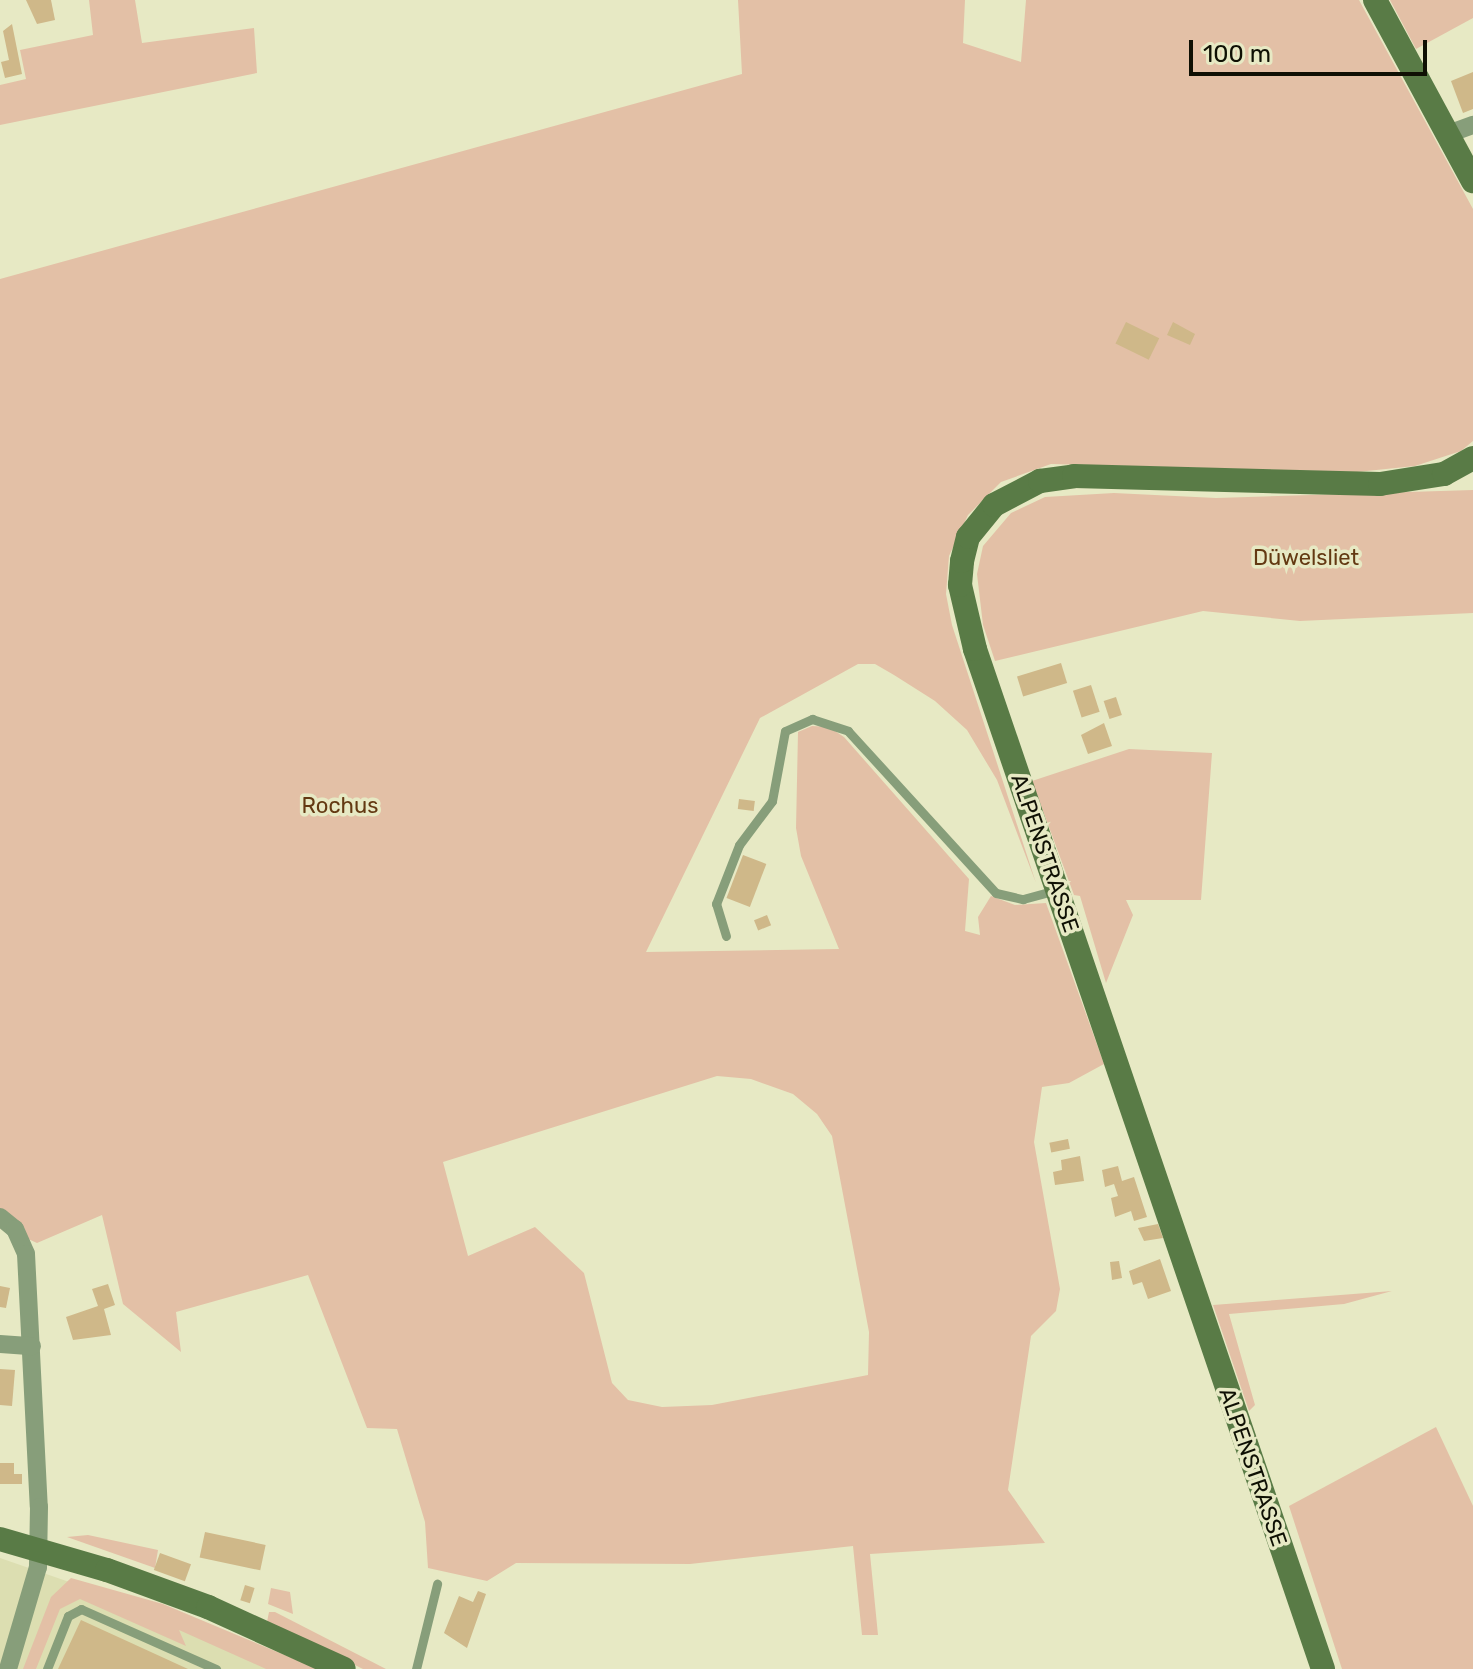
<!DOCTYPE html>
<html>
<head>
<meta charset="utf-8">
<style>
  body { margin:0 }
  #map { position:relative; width:1473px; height:1669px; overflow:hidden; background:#e7e9c4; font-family:Rubik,sans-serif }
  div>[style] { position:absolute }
  .built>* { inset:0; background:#dcdeb1 }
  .green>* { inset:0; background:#e3c0a6 }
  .building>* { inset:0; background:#cfb889; transform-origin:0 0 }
  .lane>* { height:9px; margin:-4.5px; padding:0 4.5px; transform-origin:4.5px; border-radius:4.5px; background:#879e7a }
  .street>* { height:18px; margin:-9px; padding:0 9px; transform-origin:9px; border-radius:9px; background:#879e7a }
  .secondary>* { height:24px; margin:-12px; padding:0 12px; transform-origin:12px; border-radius:12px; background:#597b46 }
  span { translate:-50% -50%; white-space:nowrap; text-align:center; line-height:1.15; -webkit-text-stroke:7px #e7e9c4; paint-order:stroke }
  .park-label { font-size:22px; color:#633912 }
  .street-label { font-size:22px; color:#0f1004 }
  .scale { position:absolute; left:1189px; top:40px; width:238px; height:36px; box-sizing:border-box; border:4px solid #0f1004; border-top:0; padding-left:10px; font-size:24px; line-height:28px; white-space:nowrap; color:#0f1004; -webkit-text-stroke:6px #e7e9c4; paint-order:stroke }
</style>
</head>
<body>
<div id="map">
  <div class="built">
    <div style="clip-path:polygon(0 1558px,225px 1636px,298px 1669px,0 1669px)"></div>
  </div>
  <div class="green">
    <div style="clip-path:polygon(89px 0,135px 0,142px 43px,254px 28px,257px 73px,0 125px,0 85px,26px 79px,20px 50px,93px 35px)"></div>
    <div style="clip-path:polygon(evenodd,738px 0,965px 0,963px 43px,1021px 62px,1026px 0,1359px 0,1473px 209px,1473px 441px,1461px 451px,1415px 466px,1357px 472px,1051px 464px,1001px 482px,968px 515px,949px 556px,946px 594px,952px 625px,1036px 883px,997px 780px,967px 730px,935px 701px,894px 675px,875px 664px,858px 664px,760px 718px,646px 952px,839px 949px,801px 856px,796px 828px,798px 732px,812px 726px,829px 727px,844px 737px,969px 879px,965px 931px,980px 935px,978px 917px,991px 896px,1015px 905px,1046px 903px,1104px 1064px,1069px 1083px,1042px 1087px,1034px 1142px,1060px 1289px,1056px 1311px,1031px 1336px,1008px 1490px,1045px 1543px,870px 1554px,878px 1635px,862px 1635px,853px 1546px,690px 1564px,516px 1563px,487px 1581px,428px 1568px,425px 1522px,397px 1429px,367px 1428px,308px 1275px,176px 1312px,181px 1352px,123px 1304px,102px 1215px,37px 1243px,0 1226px,0 279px,742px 74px,738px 0,717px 1076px,751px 1079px,793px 1094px,817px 1114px,832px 1136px,869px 1332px,868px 1375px,712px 1405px,662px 1407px,628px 1400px,612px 1383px,584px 1273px,535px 1227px,468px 1256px,443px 1162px,717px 1076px)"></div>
    <div style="clip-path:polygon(1390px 0,1473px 0,1473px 18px,1416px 49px)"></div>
    <div style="clip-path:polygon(1473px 490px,1473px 613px,1300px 621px,1203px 611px,995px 661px,983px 625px,977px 574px,983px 546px,1011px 513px,1045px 497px,1114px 493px,1216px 498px)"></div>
    <div style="clip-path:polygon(1129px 749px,1212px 753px,1201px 900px,1126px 900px,1133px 915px,1106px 983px,1080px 896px,1074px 895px,1032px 781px)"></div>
    <div style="clip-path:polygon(1392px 1291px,1344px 1304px,1229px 1314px,1255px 1405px,1249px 1411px,1213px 1305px)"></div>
    <div style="clip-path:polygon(1436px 1427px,1473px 1506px,1473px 1669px,1342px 1669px,1289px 1506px)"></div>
    <div style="clip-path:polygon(88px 1535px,158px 1550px,155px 1568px,67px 1537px)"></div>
    <div style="clip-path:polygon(71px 1578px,163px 1604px,318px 1669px,266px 1669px,179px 1630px,186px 1646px,80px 1599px,60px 1609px,36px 1669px,23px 1669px,51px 1597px)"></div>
    <div style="clip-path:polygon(271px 1588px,290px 1592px,293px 1614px,268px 1604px)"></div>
    <div style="clip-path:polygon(269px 1612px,275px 1612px,386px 1669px,363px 1669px,267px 1622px)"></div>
  </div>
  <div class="building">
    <div style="clip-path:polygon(26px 0,51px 0,55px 20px,37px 24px)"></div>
    <div style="clip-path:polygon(12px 24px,22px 74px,5px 78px,1px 62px,9px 60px,3px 31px)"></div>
    <div style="clip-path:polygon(1473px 72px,1473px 109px,1463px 113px,1451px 81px)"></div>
    <div style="left:1126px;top:322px;width:37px;height:24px;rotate:26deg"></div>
    <div style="clip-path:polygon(1173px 322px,1195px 334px,1190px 345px,1167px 335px)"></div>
    <div style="left:1061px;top:663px;width:21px;height:46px;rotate:73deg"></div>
    <div style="left:1091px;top:685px;width:28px;height:19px;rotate:72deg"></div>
    <div style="left:1116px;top:697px;width:19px;height:13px;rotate:72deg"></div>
    <div style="clip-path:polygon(1104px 723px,1112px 746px,1088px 754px,1081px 735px)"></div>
    <div style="left:739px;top:799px;width:16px;height:10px;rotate:7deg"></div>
    <div style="left:743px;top:855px;width:25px;height:46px;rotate:21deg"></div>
    <div style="left:767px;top:915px;width:11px;height:14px;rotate:68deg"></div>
    <div style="left:1068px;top:1139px;width:10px;height:19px;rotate:79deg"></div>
    <div style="clip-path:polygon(1080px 1156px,1084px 1181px,1055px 1185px,1053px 1172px,1062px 1170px,1061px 1160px)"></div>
    <div style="clip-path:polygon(1118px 1166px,1122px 1181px,1134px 1177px,1147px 1217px,1134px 1221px,1131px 1211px,1115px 1217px,1111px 1198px,1118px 1196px,1114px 1184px,1105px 1187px,1102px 1170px)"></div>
    <div style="clip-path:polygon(1158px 1224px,1163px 1238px,1144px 1241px,1138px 1228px)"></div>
    <div style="clip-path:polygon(1160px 1259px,1171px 1291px,1148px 1299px,1142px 1282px,1133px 1285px,1129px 1271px)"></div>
    <div style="clip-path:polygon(1119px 1261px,1122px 1278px,1112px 1280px,1110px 1262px)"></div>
    <div style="clip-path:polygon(108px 1284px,115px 1305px,104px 1309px,111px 1335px,73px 1340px,66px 1317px,98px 1306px,92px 1289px)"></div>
    <div style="clip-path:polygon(0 1286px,10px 1288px,6px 1308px,0 1307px)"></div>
    <div style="clip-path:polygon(0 1369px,15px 1370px,12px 1406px,0 1405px)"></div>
    <div style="clip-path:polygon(0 1463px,14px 1463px,14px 1474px,22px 1474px,22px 1484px,0 1484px)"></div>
    <div style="left:205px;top:1532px;width:62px;height:26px;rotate:12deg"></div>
    <div style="left:160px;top:1553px;width:33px;height:18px;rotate:20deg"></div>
    <div style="left:245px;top:1585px;width:10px;height:16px;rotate:17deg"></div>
    <div style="clip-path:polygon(478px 1591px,486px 1594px,467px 1648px,444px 1633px,459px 1596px,473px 1602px)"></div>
    <div style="clip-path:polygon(81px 1620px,188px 1669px,58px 1669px)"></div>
  </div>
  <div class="lane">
    <div style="left:726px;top:936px;width:34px;rotate:-107deg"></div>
    <div style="left:716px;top:904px;width:63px;rotate:-68.7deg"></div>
    <div style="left:739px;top:845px;width:55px;rotate:-53.1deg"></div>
    <div style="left:772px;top:801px;width:71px;rotate:-79.5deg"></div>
    <div style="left:785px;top:731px;width:30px;rotate:-24deg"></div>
    <div style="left:812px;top:719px;width:38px;rotate:18deg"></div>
    <div style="left:848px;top:731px;width:219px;rotate:47.6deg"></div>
    <div style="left:996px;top:893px;width:28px;rotate:13deg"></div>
    <div style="left:1023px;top:899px;width:35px;rotate:-15deg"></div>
    <div style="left:47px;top:1669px;width:57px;rotate:-68.4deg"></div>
    <div style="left:68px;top:1616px;width:15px;rotate:-28deg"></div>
    <div style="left:81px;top:1609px;width:148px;rotate:24deg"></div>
    <div style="left:416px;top:1669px;width:88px;rotate:-76.1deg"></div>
  </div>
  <div class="street">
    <div style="left:1448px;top:134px;width:27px;rotate:-20deg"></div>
    <div style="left:0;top:1217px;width:19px;rotate:39deg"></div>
    <div style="left:15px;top:1229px;width:27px;rotate:66deg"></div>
    <div style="left:26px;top:1254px;width:253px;rotate:87.1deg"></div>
    <div style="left:39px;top:1507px;width:60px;rotate:91deg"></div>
    <div style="left:38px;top:1567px;width:106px;rotate:106.4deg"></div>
    <div style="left:0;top:1344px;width:32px;rotate:4deg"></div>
  </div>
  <div class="secondary">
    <div style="left:1375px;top:0;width:206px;rotate:61.6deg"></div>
    <div style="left:0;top:1539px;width:111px;rotate:16.2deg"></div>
    <div style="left:107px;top:1570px;width:108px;rotate:20.1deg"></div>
    <div style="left:208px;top:1607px;width:149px;rotate:24.5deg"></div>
    <div style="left:1323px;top:1669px;width:1078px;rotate:-108.84deg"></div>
    <div style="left:975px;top:649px;width:66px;rotate:-103.2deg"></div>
    <div style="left:960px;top:585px;width:24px;rotate:-85deg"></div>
    <div style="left:962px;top:561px;width:25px;rotate:-76deg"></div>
    <div style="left:968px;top:537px;width:41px;rotate:-50.9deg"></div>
    <div style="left:994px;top:505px;width:52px;rotate:-27.6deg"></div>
    <div style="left:1040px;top:481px;width:34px;rotate:-8deg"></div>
    <div style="left:1074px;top:476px;width:306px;rotate:1.5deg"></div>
    <div style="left:1380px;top:484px;width:65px;rotate:-8.9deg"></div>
    <div style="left:1444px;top:474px;width:33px;rotate:-29deg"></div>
  </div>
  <div class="park-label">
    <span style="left:1306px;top:558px">Düwelsliet</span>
    <span style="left:340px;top:806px">Rochus</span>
  </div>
  <div class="street-label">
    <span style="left:1045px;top:853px;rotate:71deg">ALPENSTRASSE</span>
    <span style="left:1253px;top:1467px;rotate:71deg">ALPENSTRASSE</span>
  </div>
  <div class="scale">100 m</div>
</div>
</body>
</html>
